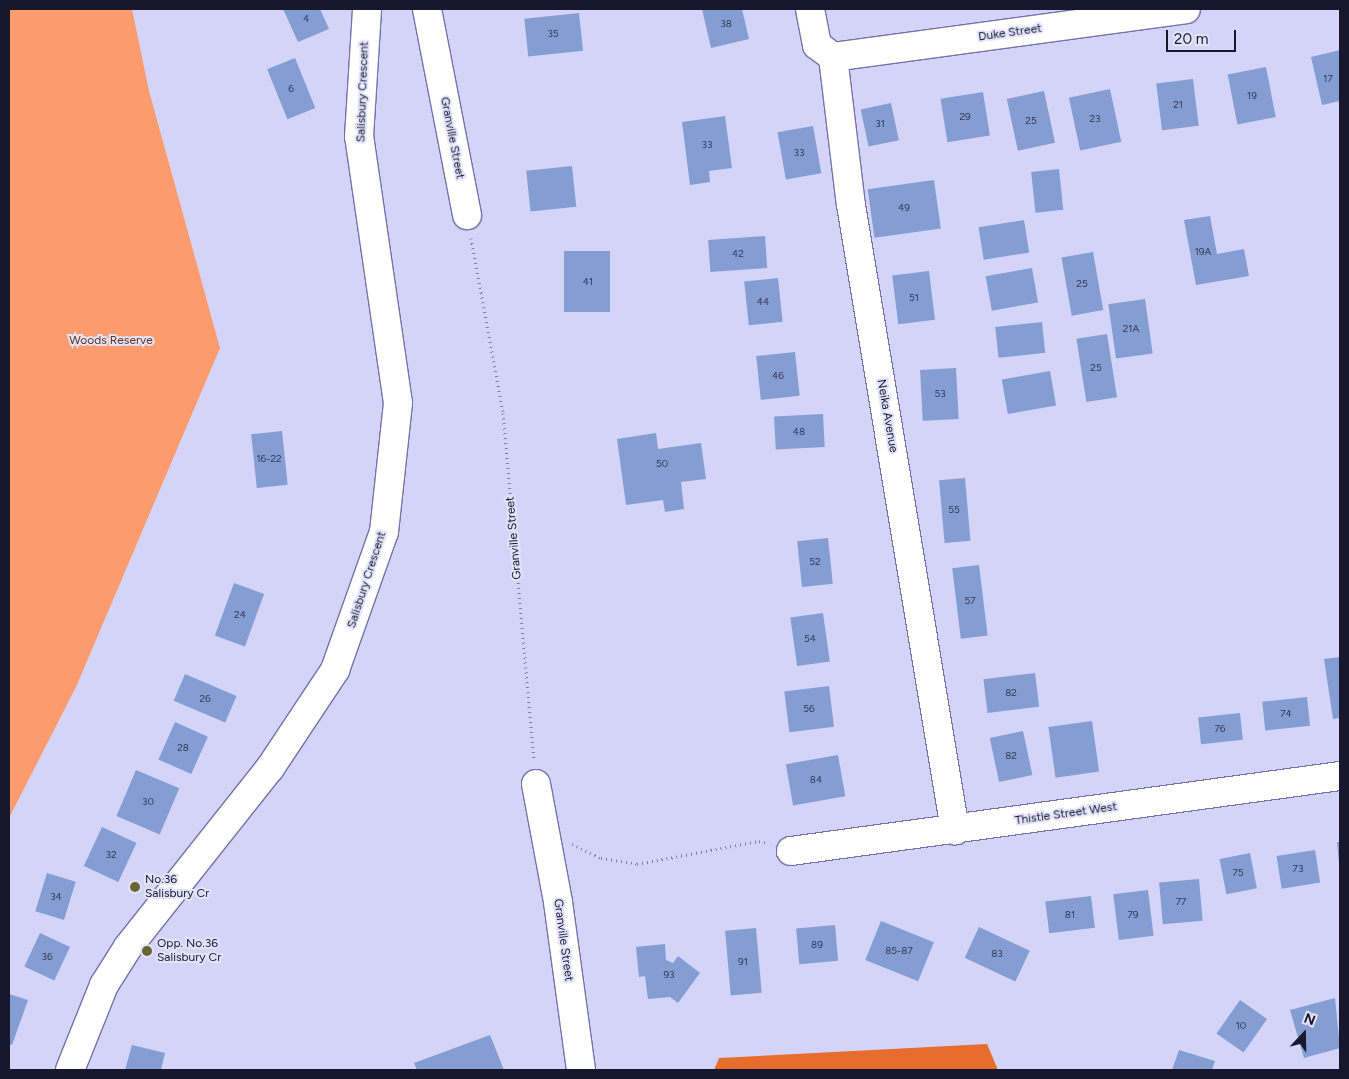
<!DOCTYPE html>
<html>
<head>
<meta charset="utf-8">
<style>
  body { margin:0 }
  #map { position:relative; width:1349px; height:1079px; overflow:hidden; background:#d4d4f9; font-family:Figtree,sans-serif }
  div>[style] { position:absolute }
  .green>* { inset:0; background:#fc9b6e }
  .forest>* { inset:0; background:#e66d2e }
  .building>* { inset:0; background:#849dd2; transform-origin:0 0 }
  .path>* { height:3px; margin-top:-1.5px; transform-origin:0; background:repeating-linear-gradient(90deg,#7f7e9d 0 1px,transparent 0 5px) }
  .roads { filter:drop-shadow(1px 0 #7472a9) drop-shadow(-1px 0 #7472a9) drop-shadow(0 1px #7472a9) drop-shadow(0 -1px #7472a9) }
  .minor>* { height:28px; margin:-14px; padding:0 14px; transform-origin:14px; border-radius:14px; background:#fff }
  .dots>* { width:14px; height:14px; translate:-50% -50%; box-sizing:border-box; border:2px solid #e2e3fb; border-radius:50% }
  span { translate:-50% -50%; white-space:nowrap; text-align:center; line-height:1.15; -webkit-text-stroke:4px #e2e3fb; paint-order:stroke }
  .number-label { font-size:10px; color:#343856 }
  .number-label span { -webkit-text-stroke-width:0 }
  .street-label { font-size:12px; color:#19172d }
  .park-label { font-size:12px; color:#623119 }
  .poi-label { font-size:12px; color:#19172d }
  .left { translate:0 -50%; text-align:left }
  .frame { position:absolute; inset:0; border:10px solid #19172d; pointer-events:none }
  .north { position:absolute; left:1279px; top:1009px; width:50px; height:50px; -webkit-text-stroke:4px #e2e3fb; paint-order:stroke; rotate:21deg; font-size:14px; font-weight:700; line-height:20px; text-align:center; color:#19172d }
  .north::after { content:''; display:block; margin:auto; width:18px; height:22px; background:#19172d; clip-path:polygon(50% 0,100% 100%,50% 72%,0 100%) }
  .scale { position:absolute; left:1166px; top:30px; width:70px; height:22px; box-sizing:border-box; border:2px solid #19172d; border-top:0; padding-left:6px; font-size:15px; line-height:18px; white-space:nowrap; color:#19172d; -webkit-text-stroke:4px #e2e3fb; paint-order:stroke }
</style>
</head>
<body>
<div id="map">
  <div class="green">
    <div style="clip-path:polygon(9px 9px,132px 9px,149px 91px,220px 348px,76px 687px,9px 818px)"></div>
  </div>
  <div class="forest">
    <div style="clip-path:polygon(987px 1044px,998px 1070px,714px 1070px,719px 1058px)"></div>
  </div>
  <div class="building">
    <div style="clip-path:polygon(283px 9px,320px 9px,329px 29px,298px 42px)"></div>
    <div style="clip-path:polygon(702px 9px,742px 9px,749px 39px,711px 48px)"></div>
    <div style="left:579px;top:13px;width:38px;height:55px;rotate:84deg"></div>
    <div style="clip-path:polygon(1340px 50px,1340px 101px,1322px 105px,1311px 57px)"></div>
    <div style="left:295px;top:58px;width:54px;height:30px;rotate:68deg"></div>
    <div style="left:1266px;top:67px;width:51px;height:39px;rotate:79deg"></div>
    <div style="left:1193px;top:79px;width:47px;height:37px;rotate:83deg"></div>
    <div style="left:1110px;top:89px;width:54px;height:42px;rotate:78deg"></div>
    <div style="left:1044px;top:91px;width:53px;height:38px;rotate:78deg"></div>
    <div style="left:983px;top:92px;width:44px;height:43px;rotate:81deg"></div>
    <div style="left:891px;top:103px;width:38px;height:31px;rotate:78deg"></div>
    <div style="clip-path:polygon(725px 116px,732px 168px,709px 171px,710px 182px,690px 185px,682px 122px)"></div>
    <div style="left:813px;top:126px;width:48px;height:36px;rotate:80deg"></div>
    <div style="left:572px;top:166px;width:41px;height:46px;rotate:84deg"></div>
    <div style="left:1059px;top:169px;width:41px;height:28px;rotate:84deg"></div>
    <div style="left:934px;top:180px;width:49px;height:67px;rotate:82deg"></div>
    <div style="clip-path:polygon(1210px 216px,1217px 254px,1244px 249px,1249px 276px,1196px 285px,1184px 220px)"></div>
    <div style="left:1024px;top:220px;width:33px;height:46px;rotate:81deg"></div>
    <div style="left:765px;top:236px;width:32px;height:57px;rotate:86deg"></div>
    <div style="left:564px;top:251px;width:46px;height:61px"></div>
    <div style="left:1093px;top:252px;width:59px;height:32px;rotate:80deg"></div>
    <div style="left:1032px;top:268px;width:35px;height:47px;rotate:80deg"></div>
    <div style="left:929px;top:271px;width:49px;height:37px;rotate:83deg"></div>
    <div style="left:778px;top:278px;width:44px;height:34px;rotate:84deg"></div>
    <div style="left:1145px;top:299px;width:55px;height:37px;rotate:82deg"></div>
    <div style="left:1042px;top:322px;width:31px;height:47px;rotate:84deg"></div>
    <div style="left:1107px;top:334px;width:64px;height:31px;rotate:81deg"></div>
    <div style="left:795px;top:352px;width:44px;height:39px;rotate:84deg"></div>
    <div style="left:956px;top:368px;width:51px;height:36px;rotate:87deg"></div>
    <div style="left:1050px;top:371px;width:35px;height:49px;rotate:80deg"></div>
    <div style="left:823px;top:414px;width:33px;height:49px;rotate:87deg"></div>
    <div style="left:282px;top:431px;width:54px;height:31px;rotate:84deg"></div>
    <div style="clip-path:polygon(656px 433px,658px 449px,701px 443px,706px 479px,681px 482px,684px 509px,665px 512px,663px 500px,626px 505px,617px 439px)"></div>
    <div style="left:965px;top:478px;width:63px;height:26px;rotate:85deg"></div>
    <div style="left:828px;top:538px;width:46px;height:31px;rotate:84deg"></div>
    <div style="left:979px;top:565px;width:71px;height:27px;rotate:83deg"></div>
    <div style="left:234px;top:583px;width:32px;height:56px;rotate:20deg"></div>
    <div style="left:823px;top:613px;width:49px;height:33px;rotate:82deg"></div>
    <div style="clip-path:polygon(1340px 657px,1340px 718px,1333px 719px,1324px 659px)"></div>
    <div style="left:1035px;top:673px;width:34px;height:52px;rotate:83deg"></div>
    <div style="left:185px;top:674px;width:56px;height:29px;rotate:23deg"></div>
    <div style="left:829px;top:686px;width:41px;height:45px;rotate:83deg"></div>
    <div style="left:1307px;top:697px;width:29px;height:45px;rotate:84deg"></div>
    <div style="left:1240px;top:713px;width:27px;height:42px;rotate:84deg"></div>
    <div style="left:1092px;top:721px;width:51px;height:44px;rotate:82deg"></div>
    <div style="left:175px;top:722px;width:36px;height:41px;rotate:24deg"></div>
    <div style="left:1023px;top:731px;width:45px;height:34px;rotate:78deg"></div>
    <div style="left:838px;top:755px;width:42px;height:53px;rotate:80deg"></div>
    <div style="left:136px;top:770px;width:47px;height:50px;rotate:23deg"></div>
    <div style="left:102px;top:827px;width:38px;height:43px;rotate:25deg"></div>
    <div style="clip-path:polygon(1337px 842px,1340px 842px,1340px 863px,1339px 863px)"></div>
    <div style="left:1315px;top:850px;width:33px;height:39px;rotate:81deg"></div>
    <div style="left:1250px;top:853px;width:36px;height:31px;rotate:79deg"></div>
    <div style="left:47px;top:873px;width:30px;height:40px;rotate:17deg"></div>
    <div style="left:1199px;top:879px;width:42px;height:40px;rotate:85deg"></div>
    <div style="left:1148px;top:890px;width:46px;height:35px;rotate:83deg"></div>
    <div style="left:1091px;top:896px;width:32px;height:46px;rotate:83deg"></div>
    <div style="left:881px;top:921px;width:57px;height:42px;rotate:22deg"></div>
    <div style="left:835px;top:925px;width:36px;height:39px;rotate:85deg"></div>
    <div style="left:979px;top:927px;width:56px;height:34px;rotate:25deg"></div>
    <div style="left:756px;top:928px;width:65px;height:31px;rotate:85deg"></div>
    <div style="left:40px;top:933px;width:33px;height:37px;rotate:25deg"></div>
    <div style="clip-path:polygon(665px 944px,666px 960px,673px 963px,678px 956px,700px 973px,678px 1003px,670px 997px,648px 999px,645px 976px,639px 977px,636px 947px)"></div>
    <div style="clip-path:polygon(9px 994px,28px 1000px,12px 1045px,9px 1044px)"></div>
    <div style="clip-path:polygon(1335px 998px,1340px 1048px,1304px 1058px,1290px 1010px)"></div>
    <div style="left:1240px;top:1000px;width:33px;height:41px;rotate:35deg"></div>
    <div style="clip-path:polygon(490px 1035px,504px 1070px,417px 1070px,414px 1063px)"></div>
    <div style="clip-path:polygon(132px 1045px,165px 1053px,161px 1070px,125px 1070px)"></div>
    <div style="clip-path:polygon(1179px 1050px,1215px 1061px,1212px 1070px,1172px 1070px)"></div>
  </div>
  <div class="path">
    <div style="left:471px;top:238px;width:178px;rotate:79.6deg"></div>
    <div style="left:503px;top:413px;width:348px;rotate:84.9deg"></div>
    <div style="left:572px;top:844px;width:32px;rotate:26deg"></div>
    <div style="left:601px;top:858px;width:36px;rotate:9deg"></div>
    <div style="left:637px;top:864px;width:124px;rotate:-10.7deg"></div>
    <div style="left:759px;top:841px;width:8px;rotate:14deg"></div>
  </div>
  <div class="roads">
    <div class="minor">
      <div style="left:427px;top:9px;width:210px;rotate:79deg"></div>
      <div style="left:810px;top:9px;width:37px;rotate:79deg"></div>
      <div style="left:817px;top:45px;width:20px;rotate:37deg"></div>
      <div style="left:833px;top:57px;width:149px;rotate:83.1deg"></div>
      <div style="left:851px;top:205px;width:634px;rotate:80.55deg"></div>
      <div style="left:833px;top:57px;width:356px;rotate:-7.7deg"></div>
      <div style="left:536px;top:784px;width:120px;rotate:79.4deg"></div>
      <div style="left:558px;top:902px;width:170px;rotate:82.2deg"></div>
      <div style="left:791px;top:851px;width:554px;rotate:-7.78deg"></div>
      <div style="left:70px;top:1070px;width:92px;rotate:-68.2deg"></div>
      <div style="left:104px;top:985px;width:45px;rotate:-57.7deg"></div>
      <div style="left:128px;top:947px;width:228px;rotate:-51.6deg"></div>
      <div style="left:270px;top:768px;width:118px;rotate:-56.4deg"></div>
      <div style="left:335px;top:670px;width:146px;rotate:-70.5deg"></div>
      <div style="left:384px;top:532px;width:130px;rotate:-83.8deg"></div>
      <div style="left:398px;top:403px;width:269px;rotate:-98.3deg"></div>
      <div style="left:359px;top:137px;width:128px;rotate:-86.4deg"></div>
    </div>
  </div>
  <div class="dots">
    <div style="left:135px;top:887px;background:#6a6632"></div>
    <div style="left:147px;top:951px;background:#6a6632"></div>
  </div>
  <div class="number-label">
    <span style="left:306px;top:19px">4</span>
    <span style="left:726px;top:24px">38</span>
    <span style="left:553px;top:34px">35</span>
    <span style="left:1328px;top:79px">17</span>
    <span style="left:291px;top:89px">6</span>
    <span style="left:1252px;top:96px">19</span>
    <span style="left:1178px;top:105px">21</span>
    <span style="left:965px;top:117px">29</span>
    <span style="left:1095px;top:119px">23</span>
    <span style="left:1031px;top:121px">25</span>
    <span style="left:880px;top:124px">31</span>
    <span style="left:707px;top:145px">33</span>
    <span style="left:799px;top:153px">33</span>
    <span style="left:904px;top:208px">49</span>
    <span style="left:1203px;top:252px">19A</span>
    <span style="left:738px;top:254px">42</span>
    <span style="left:588px;top:282px">41</span>
    <span style="left:1082px;top:284px">25</span>
    <span style="left:914px;top:298px">51</span>
    <span style="left:763px;top:302px">44</span>
    <span style="left:1131px;top:329px">21A</span>
    <span style="left:1096px;top:368px">25</span>
    <span style="left:778px;top:376px">46</span>
    <span style="left:940px;top:394px">53</span>
    <span style="left:799px;top:432px">48</span>
    <span style="left:269px;top:459px">16-22</span>
    <span style="left:662px;top:464px">50</span>
    <span style="left:954px;top:510px">55</span>
    <span style="left:815px;top:562px">52</span>
    <span style="left:970px;top:601px">57</span>
    <span style="left:240px;top:615px">24</span>
    <span style="left:810px;top:639px">54</span>
    <span style="left:1011px;top:693px">82</span>
    <span style="left:205px;top:699px">26</span>
    <span style="left:809px;top:709px">56</span>
    <span style="left:1286px;top:714px">74</span>
    <span style="left:1220px;top:729px">76</span>
    <span style="left:183px;top:748px">28</span>
    <span style="left:1011px;top:756px">82</span>
    <span style="left:816px;top:780px">84</span>
    <span style="left:148px;top:802px">30</span>
    <span style="left:111px;top:855px">32</span>
    <span style="left:1298px;top:869px">73</span>
    <span style="left:1238px;top:873px">75</span>
    <span style="left:56px;top:897px">34</span>
    <span style="left:1181px;top:902px">77</span>
    <span style="left:1070px;top:915px">81</span>
    <span style="left:1133px;top:915px">79</span>
    <span style="left:817px;top:945px">89</span>
    <span style="left:899px;top:951px">85-87</span>
    <span style="left:997px;top:954px">83</span>
    <span style="left:47px;top:957px">36</span>
    <span style="left:743px;top:962px">91</span>
    <span style="left:669px;top:975px">93</span>
    <span style="left:1241px;top:1026px">10</span>
  </div>
  <div class="street-label">
    <span style="left:1010px;top:33px;rotate:-8deg">Duke Street</span>
    <span style="left:363px;top:92px;rotate:-88deg">Salisbury Crescent</span>
    <span style="left:452px;top:138px;rotate:79deg">Granville Street</span>
    <span style="left:887px;top:416px;rotate:80deg">Neika Avenue</span>
    <span style="left:514px;top:538px;rotate:-95deg">Granville Street</span>
    <span style="left:367px;top:580px;rotate:-72deg">Salisbury Crescent</span>
    <span style="left:1066px;top:814px;rotate:-8deg">Thistle Street West</span>
    <span style="left:563px;top:940px;rotate:82deg">Granville Street</span>
  </div>
  <div class="park-label">
    <span style="left:111px;top:341px">Woods Reserve</span>
  </div>
  <div class="poi-label">
    <span class="left" style="left:145px;top:887px">No.36<br>Salisbury Cr</span>
    <span class="left" style="left:157px;top:951px">Opp. No.36<br>Salisbury Cr</span>
  </div>
  <div class="frame"></div>
  <div class="north">N</div>
  <div class="scale">20 m</div>
</div>
</body>
</html>
